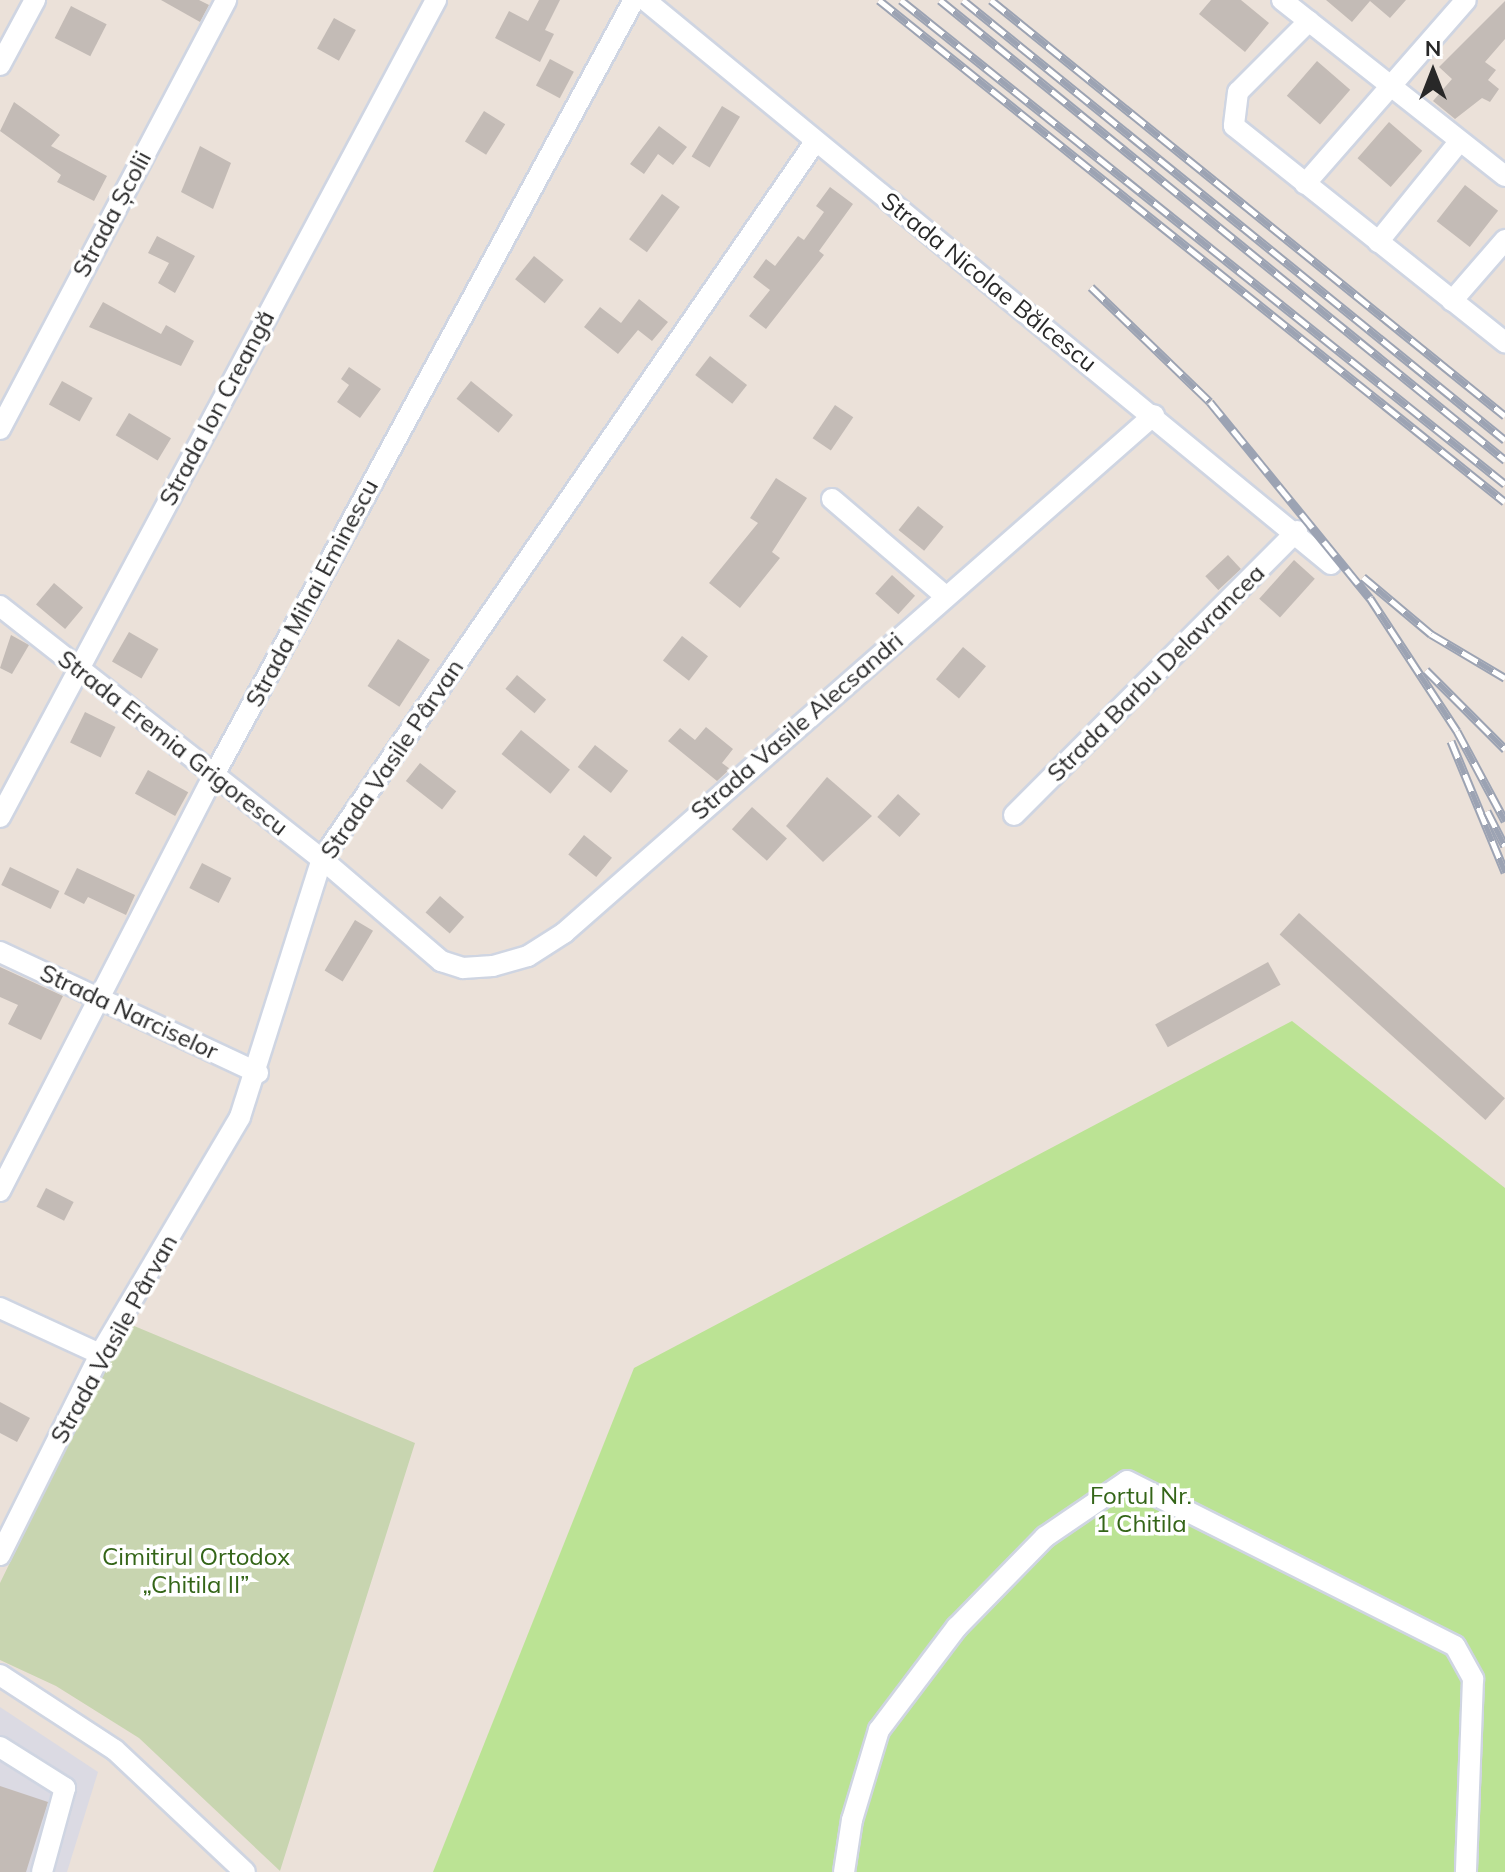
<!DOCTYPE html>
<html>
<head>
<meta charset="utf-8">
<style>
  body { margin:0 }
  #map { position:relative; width:1505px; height:1872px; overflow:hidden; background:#ebe1d9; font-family:Mulish,sans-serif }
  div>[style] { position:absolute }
  .industrial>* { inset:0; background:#dbdae3 }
  .green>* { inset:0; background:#bbe394 }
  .cemetery>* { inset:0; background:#c8d5b0 }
  .building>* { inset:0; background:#c3bbb6; transform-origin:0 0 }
  .roads { filter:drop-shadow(2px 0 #cfd5e2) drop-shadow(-2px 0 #cfd5e2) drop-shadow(0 2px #cfd5e2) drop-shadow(0 -2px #cfd5e2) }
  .minor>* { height:20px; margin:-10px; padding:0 10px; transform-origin:10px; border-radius:10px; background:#fff }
  .rail>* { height:9px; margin-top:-4.5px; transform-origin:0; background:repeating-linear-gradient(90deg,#fff 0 18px,#9ca3b3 0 36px); box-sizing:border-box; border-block:2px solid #9ca3b3 }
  span { translate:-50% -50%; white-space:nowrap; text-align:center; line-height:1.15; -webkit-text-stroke:7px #fff; paint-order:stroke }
  .street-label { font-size:24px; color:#282828 }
  .park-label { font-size:24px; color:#346518 }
  .north { position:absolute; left:1393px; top:32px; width:80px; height:80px; -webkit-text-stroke:6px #fff; paint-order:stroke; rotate:0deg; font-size:22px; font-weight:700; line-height:32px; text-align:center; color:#282828 }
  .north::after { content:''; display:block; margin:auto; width:28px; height:36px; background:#282828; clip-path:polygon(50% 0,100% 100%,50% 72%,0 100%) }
</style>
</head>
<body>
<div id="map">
  <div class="industrial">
    <div style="clip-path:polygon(0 1707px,98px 1772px,67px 1872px,0 1872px)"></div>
  </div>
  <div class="green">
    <div style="clip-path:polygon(1292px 1021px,1505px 1188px,1505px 1872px,433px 1872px,634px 1368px)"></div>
  </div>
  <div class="cemetery">
    <div style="clip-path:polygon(127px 1323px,415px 1443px,280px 1871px,139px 1738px,56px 1686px,0 1660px,0 1583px)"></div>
  </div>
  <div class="building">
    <div style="clip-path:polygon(161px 0,199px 0,209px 5px,200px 22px)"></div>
    <div style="clip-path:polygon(539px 0,560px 0,545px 30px,554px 34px,540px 62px,495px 38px,509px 11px,528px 21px)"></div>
    <div style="clip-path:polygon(1211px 0,1241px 0,1269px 23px,1245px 52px,1199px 14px)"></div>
    <div style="clip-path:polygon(1326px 0,1406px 0,1390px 18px,1370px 1px,1352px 22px)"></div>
    <div style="clip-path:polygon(1505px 1px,1505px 39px,1485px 62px,1496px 70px,1488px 80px,1499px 89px,1490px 102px,1482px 98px,1455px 119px,1433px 101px,1452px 79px,1439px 67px)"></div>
    <div style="left:71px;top:6px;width:40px;height:36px;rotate:27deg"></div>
    <div style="left:334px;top:18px;width:25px;height:35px;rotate:29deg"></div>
    <div style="left:550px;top:59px;width:27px;height:30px;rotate:28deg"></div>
    <div style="left:1317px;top:61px;width:44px;height:46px;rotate:41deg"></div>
    <div style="clip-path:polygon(14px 102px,60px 135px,51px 146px,107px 176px,94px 201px,57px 182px,61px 175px,0 131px)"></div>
    <div style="left:722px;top:106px;width:21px;height:59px;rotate:31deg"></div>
    <div style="left:484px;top:111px;width:25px;height:36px;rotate:32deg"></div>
    <div style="left:1389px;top:122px;width:44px;height:48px;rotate:41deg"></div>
    <div style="clip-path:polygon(659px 126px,687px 147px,673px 165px,658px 154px,644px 174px,630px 164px)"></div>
    <div style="clip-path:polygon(200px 146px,231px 163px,213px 209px,181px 192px)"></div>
    <div style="left:1465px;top:185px;width:42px;height:46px;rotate:38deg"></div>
    <div style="clip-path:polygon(830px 187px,853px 204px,819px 251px,824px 255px,766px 329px,749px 316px,770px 290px,753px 277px,766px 259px,775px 266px,798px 236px,804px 240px,824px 212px,816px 206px)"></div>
    <div style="left:662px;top:194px;width:22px;height:56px;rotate:36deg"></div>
    <div style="clip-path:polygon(157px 236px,195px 256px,175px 293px,158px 283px,169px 263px,148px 253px)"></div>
    <div style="left:534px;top:256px;width:38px;height:30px;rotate:39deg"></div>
    <div style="clip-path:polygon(639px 299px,668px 322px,652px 341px,638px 330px,618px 354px,584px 327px,600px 307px,621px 323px)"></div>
    <div style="clip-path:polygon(103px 302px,161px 334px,166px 325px,194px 341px,181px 366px,89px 327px)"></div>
    <div style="left:710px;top:356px;width:47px;height:24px;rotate:38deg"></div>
    <div style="clip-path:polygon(349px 367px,381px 389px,360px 418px,337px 402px,349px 385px,341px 379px)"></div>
    <div style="left:62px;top:381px;width:35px;height:27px;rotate:29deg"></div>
    <div style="left:471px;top:381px;width:54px;height:23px;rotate:39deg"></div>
    <div style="left:835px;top:405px;width:22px;height:40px;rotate:34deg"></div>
    <div style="left:129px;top:413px;width:49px;height:26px;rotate:31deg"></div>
    <div style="clip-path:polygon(776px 478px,807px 498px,772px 552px,780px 558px,740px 608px,709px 583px,758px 523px,750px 518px)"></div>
    <div style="left:918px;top:506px;width:33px;height:31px;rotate:39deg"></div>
    <div style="left:1228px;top:555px;width:19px;height:31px;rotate:47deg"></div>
    <div style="left:1294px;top:560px;width:28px;height:52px;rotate:42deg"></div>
    <div style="left:892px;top:575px;width:31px;height:25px;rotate:42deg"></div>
    <div style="left:54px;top:583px;width:38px;height:28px;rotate:40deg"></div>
    <div style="left:129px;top:632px;width:34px;height:34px;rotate:30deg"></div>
    <div style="clip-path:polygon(11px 635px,29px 645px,12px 674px,0 668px)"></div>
    <div style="left:682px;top:636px;width:33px;height:31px;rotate:38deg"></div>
    <div style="left:398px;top:639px;width:38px;height:56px;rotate:33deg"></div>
    <div style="left:963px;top:647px;width:30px;height:42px;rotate:40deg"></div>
    <div style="left:517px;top:675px;width:38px;height:18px;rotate:40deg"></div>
    <div style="left:85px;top:712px;width:34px;height:34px;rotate:26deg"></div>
    <div style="clip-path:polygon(706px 727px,733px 749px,722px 763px,730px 769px,717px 781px,668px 741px,680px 728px,695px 740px)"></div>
    <div style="left:521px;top:730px;width:63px;height:31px;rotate:39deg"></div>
    <div style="left:595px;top:745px;width:42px;height:28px;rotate:38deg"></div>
    <div style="left:420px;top:763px;width:46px;height:23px;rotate:38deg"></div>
    <div style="left:148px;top:770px;width:46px;height:27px;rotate:29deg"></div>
    <div style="clip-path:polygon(827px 777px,872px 816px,823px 862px,786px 826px)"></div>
    <div style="left:898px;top:794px;width:30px;height:31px;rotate:42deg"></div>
    <div style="left:752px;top:807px;width:47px;height:30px;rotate:42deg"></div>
    <div style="left:584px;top:835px;width:36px;height:25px;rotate:39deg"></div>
    <div style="left:202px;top:863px;width:33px;height:28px;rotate:27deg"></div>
    <div style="left:10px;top:867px;width:55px;height:20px;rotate:26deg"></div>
    <div style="clip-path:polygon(77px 868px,135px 895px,126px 915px,88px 897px,84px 904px,64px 894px)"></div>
    <div style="left:440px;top:896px;width:32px;height:22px;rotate:41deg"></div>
    <div style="left:1299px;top:913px;width:277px;height:29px;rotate:42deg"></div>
    <div style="left:355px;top:920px;width:21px;height:59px;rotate:31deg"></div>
    <div style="left:1268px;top:962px;width:26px;height:129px;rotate:61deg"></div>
    <div style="clip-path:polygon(0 967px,63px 996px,41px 1040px,8px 1024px,18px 1005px,0 997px)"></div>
    <div style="left:46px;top:1188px;width:31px;height:21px;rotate:27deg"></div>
    <div style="clip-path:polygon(0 1402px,30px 1418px,17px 1442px,0 1433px)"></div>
    <div style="clip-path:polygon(0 1786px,48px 1802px,26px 1872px,0 1872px)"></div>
  </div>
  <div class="roads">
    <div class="minor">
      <div style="left:645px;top:0;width:888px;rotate:39.43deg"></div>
      <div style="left:1282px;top:0;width:284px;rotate:38.3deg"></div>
      <div style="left:1309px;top:21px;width:100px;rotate:135deg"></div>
      <div style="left:1238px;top:92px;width:34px;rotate:97deg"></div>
      <div style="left:1234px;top:126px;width:347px;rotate:38.6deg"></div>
      <div style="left:0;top:65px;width:74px;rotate:-61.7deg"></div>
      <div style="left:1305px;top:184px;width:244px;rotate:-48.8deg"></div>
      <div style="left:1378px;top:242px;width:129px;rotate:-51deg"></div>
      <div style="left:1452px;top:301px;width:81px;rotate:-49deg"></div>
      <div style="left:0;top:429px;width:485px;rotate:-62.2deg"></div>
      <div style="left:832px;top:499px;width:149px;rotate:40.6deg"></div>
      <div style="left:0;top:606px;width:410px;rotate:38.2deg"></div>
      <div style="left:322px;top:859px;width:157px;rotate:40.6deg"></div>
      <div style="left:441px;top:961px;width:23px;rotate:18deg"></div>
      <div style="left:463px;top:968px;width:30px;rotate:-4deg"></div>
      <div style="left:493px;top:966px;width:36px;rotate:-16deg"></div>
      <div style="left:528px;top:956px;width:43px;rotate:-32.6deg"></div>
      <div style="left:564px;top:933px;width:785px;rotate:-41.28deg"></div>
      <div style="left:1014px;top:815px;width:401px;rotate:-45.1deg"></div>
      <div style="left:0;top:817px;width:926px;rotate:-61.91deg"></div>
      <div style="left:0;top:952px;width:285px;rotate:25.1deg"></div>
      <div style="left:0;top:1191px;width:468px;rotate:-62.8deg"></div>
      <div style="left:214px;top:775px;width:881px;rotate:-61.55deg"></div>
      <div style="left:0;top:1308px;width:110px;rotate:24.7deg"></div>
      <div style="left:0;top:1555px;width:225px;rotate:-63.5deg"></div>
      <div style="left:100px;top:1354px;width:275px;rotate:-59.4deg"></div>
      <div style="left:240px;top:1117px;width:271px;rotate:-72.4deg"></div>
      <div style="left:322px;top:859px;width:870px;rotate:-55.49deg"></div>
      <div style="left:0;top:1675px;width:137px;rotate:33.1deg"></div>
      <div style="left:115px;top:1750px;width:178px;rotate:43.2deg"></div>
      <div style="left:0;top:1747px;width:77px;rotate:32.2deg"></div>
      <div style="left:65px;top:1788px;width:87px;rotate:105.3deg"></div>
      <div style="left:844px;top:1872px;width:53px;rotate:-81.3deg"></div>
      <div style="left:852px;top:1820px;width:94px;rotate:-73.3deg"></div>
      <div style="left:879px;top:1730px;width:129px;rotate:-52.9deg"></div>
      <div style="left:957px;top:1627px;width:126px;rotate:-45.6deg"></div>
      <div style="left:1045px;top:1537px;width:99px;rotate:-34.3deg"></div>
      <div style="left:1127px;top:1481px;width:367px;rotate:26.7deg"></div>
      <div style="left:1455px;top:1646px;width:38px;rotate:61deg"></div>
      <div style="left:1473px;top:1679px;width:193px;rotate:92.1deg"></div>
    </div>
  </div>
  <div class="rail">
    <div style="left:879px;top:0;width:802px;rotate:38.73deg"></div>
    <div style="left:901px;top:0;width:774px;rotate:38.71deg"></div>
    <div style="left:940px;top:0;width:729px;rotate:39.15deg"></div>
    <div style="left:963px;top:0;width:698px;rotate:39.07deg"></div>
    <div style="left:991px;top:0;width:661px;rotate:38.98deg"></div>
    <div style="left:1091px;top:287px;width:165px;rotate:44deg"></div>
    <div style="left:1210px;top:402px;width:253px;rotate:50.8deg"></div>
    <div style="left:1370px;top:598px;width:159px;rotate:56.8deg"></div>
    <div style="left:1457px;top:731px;width:102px;rotate:61.9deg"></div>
    <div style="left:1363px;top:577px;width:89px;rotate:40deg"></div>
    <div style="left:1431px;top:634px;width:86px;rotate:30.7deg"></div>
    <div style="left:1426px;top:670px;width:112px;rotate:45deg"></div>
    <div style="left:1451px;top:741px;width:142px;rotate:67.6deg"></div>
    <div style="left:1487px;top:811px;width:39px;rotate:63deg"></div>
  </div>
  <div class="street-label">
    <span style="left:112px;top:214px;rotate:-62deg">Strada Școlii</span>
    <span style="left:989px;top:282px;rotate:39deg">Strada Nicolae Bălcescu</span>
    <span style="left:217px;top:408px;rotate:-62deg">Strada Ion Creangă</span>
    <span style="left:312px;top:593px;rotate:-62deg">Strada Mihai Eminescu</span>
    <span style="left:1156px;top:673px;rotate:-45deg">Strada Barbu Delavrancea</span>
    <span style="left:797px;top:726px;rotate:-41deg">Strada Vasile Alecsandri</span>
    <span style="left:173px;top:743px;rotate:38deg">Strada Eremia Grigorescu</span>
    <span style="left:392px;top:759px;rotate:-56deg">Strada Vasile Pârvan</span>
    <span style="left:129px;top:1012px;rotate:25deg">Strada Narciselor</span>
    <span style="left:114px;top:1339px;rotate:-61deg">Strada Vasile Pârvan</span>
  </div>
  <div class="park-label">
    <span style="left:1141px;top:1510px">Fortul Nr.<br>1 Chitila</span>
    <span style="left:196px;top:1571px">Cimitirul Ortodox<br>„Chitila II”</span>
  </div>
  <div class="north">N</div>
</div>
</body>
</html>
